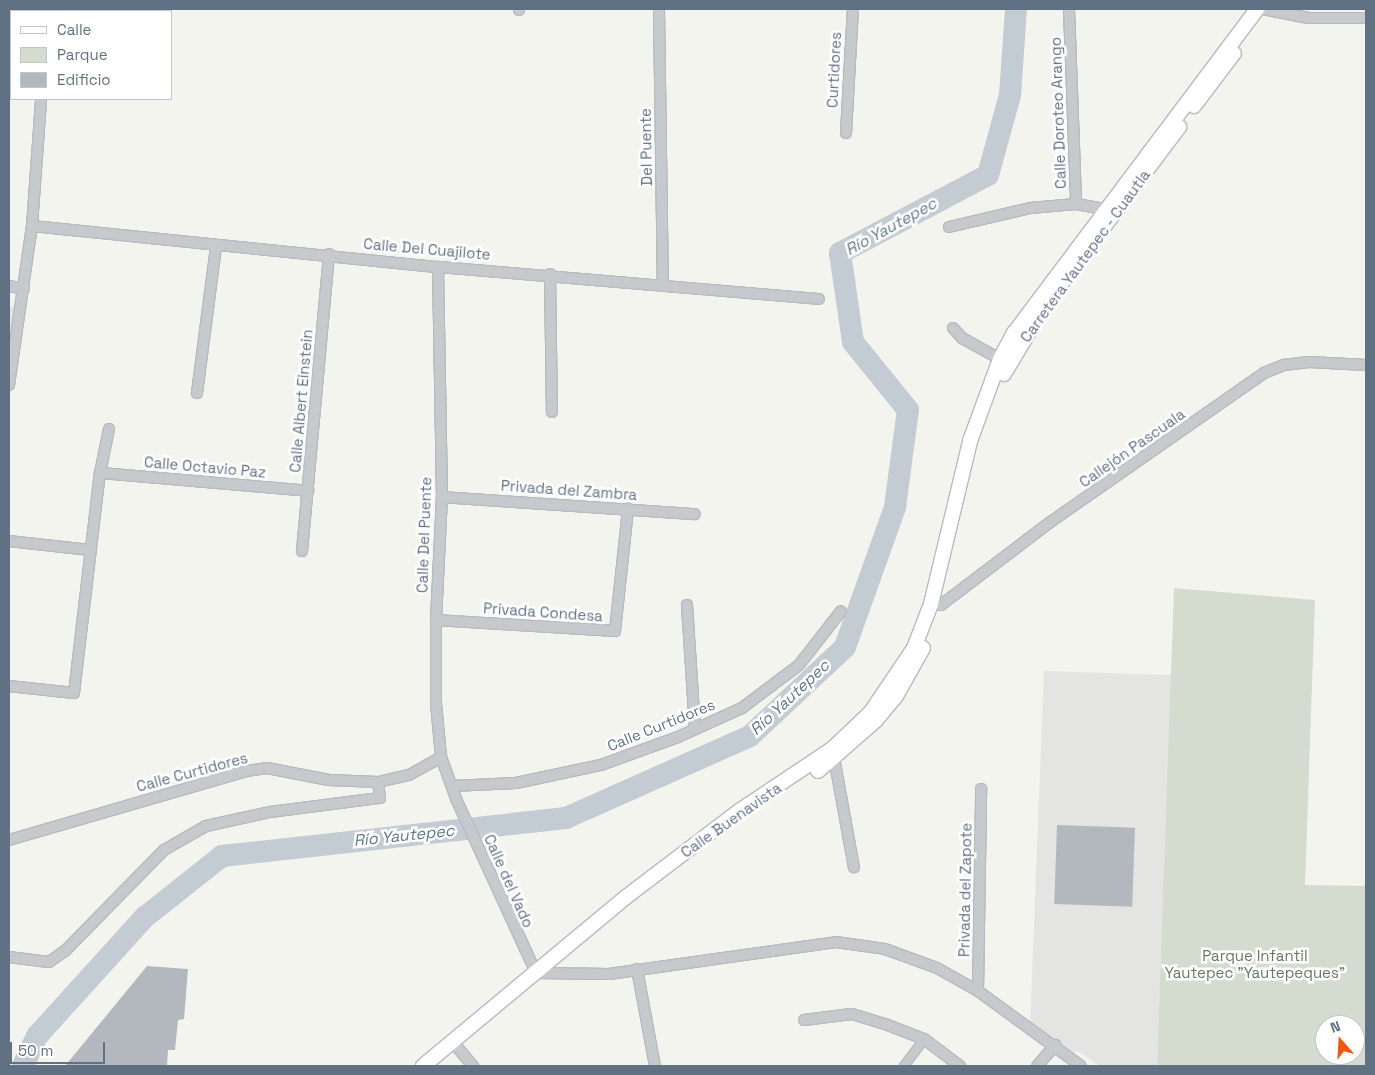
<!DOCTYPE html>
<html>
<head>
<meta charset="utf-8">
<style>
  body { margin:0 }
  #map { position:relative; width:1375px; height:1075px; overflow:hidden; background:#f4f4ef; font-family:"Space Grotesk",sans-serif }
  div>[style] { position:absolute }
  .built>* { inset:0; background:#e4e5e2 }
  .green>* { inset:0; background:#d3dccf }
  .river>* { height:22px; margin:-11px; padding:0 11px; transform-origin:11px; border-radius:11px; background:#c3ccd2 }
  .building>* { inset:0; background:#b2b8bd; transform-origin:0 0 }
  .roads { filter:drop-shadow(1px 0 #b7bbc0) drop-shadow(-1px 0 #b7bbc0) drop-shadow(0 1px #b7bbc0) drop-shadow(0 -1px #b7bbc0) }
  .pedestrian>* { height:8px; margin:-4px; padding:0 4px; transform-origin:4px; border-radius:4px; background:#c7cacd }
  .minor>* { height:10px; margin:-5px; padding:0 5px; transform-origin:5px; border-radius:5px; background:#c7cacd }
  .secondary>* { height:14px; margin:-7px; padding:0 7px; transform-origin:7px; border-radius:7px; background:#fff }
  span { translate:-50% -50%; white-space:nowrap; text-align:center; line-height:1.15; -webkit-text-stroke:5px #fff; paint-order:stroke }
  .street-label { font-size:15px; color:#607183 }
  .park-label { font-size:15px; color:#637a5f }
  .water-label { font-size:16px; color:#5f7a88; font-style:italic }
  .frame { position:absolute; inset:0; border:10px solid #607183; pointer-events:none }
  .legend { position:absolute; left:10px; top:10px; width:162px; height:90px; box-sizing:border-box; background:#fff; border:1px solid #bfc6cd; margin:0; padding:6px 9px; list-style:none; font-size:15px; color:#607183 }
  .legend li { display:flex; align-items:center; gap:10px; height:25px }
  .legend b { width:25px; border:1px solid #bfc6cd }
  .north { position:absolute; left:1315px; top:1015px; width:50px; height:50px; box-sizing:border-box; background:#fff; border:1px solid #bfc6cd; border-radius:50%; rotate:341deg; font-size:14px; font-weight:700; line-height:20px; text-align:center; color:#607183 }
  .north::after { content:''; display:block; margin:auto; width:18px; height:22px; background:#f4550f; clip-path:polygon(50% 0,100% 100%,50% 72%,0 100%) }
  .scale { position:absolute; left:10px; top:1042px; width:95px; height:22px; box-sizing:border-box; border:2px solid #607183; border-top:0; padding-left:6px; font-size:15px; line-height:18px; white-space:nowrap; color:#607183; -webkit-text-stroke:4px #fff; paint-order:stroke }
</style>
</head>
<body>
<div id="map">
  <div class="built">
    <div style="clip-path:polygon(9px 306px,16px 307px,9px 355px)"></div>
    <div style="clip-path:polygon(1044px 671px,1172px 675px,1157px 1066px,1099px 1066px,1080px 1052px,1068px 1053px,1030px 1025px)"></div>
  </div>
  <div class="green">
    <div style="clip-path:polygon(evenodd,1174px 588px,1315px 600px,1305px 885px,1366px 886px,1366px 1066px,1157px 1066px,1174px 588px,1325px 1025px,1355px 1025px,1355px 1055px,1325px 1055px,1325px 1025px)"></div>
  </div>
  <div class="river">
    <div style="left:23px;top:1066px;width:33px;rotate:-65deg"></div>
    <div style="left:37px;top:1036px;width:161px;rotate:-47.8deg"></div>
    <div style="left:145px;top:917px;width:98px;rotate:-38.4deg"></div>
    <div style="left:222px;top:856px;width:346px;rotate:-6.3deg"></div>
    <div style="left:566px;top:818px;width:201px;rotate:-24deg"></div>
    <div style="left:750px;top:736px;width:130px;rotate:-43.1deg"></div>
    <div style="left:845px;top:647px;width:149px;rotate:-70.3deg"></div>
    <div style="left:895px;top:507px;width:98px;rotate:-82.4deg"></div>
    <div style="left:908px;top:410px;width:87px;rotate:-129deg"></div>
    <div style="left:853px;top:342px;width:90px;rotate:-98.3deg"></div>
    <div style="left:840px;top:253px;width:167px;rotate:-27.8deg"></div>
    <div style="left:988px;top:175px;width:83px;rotate:-74.6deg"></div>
    <div style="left:1010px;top:95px;width:86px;rotate:-86deg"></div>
  </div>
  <div class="building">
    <div style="left:1057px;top:825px;width:78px;height:79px;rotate:2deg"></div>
    <div style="clip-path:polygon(147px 966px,188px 969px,184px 1019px,178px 1020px,175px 1050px,168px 1050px,167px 1066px,65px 1066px)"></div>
  </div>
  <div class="roads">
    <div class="pedestrian">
      <div style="left:904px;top:1066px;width:34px;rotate:-53deg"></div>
    </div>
    <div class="minor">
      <div style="left:659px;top:9px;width:276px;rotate:89.2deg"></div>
      <div style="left:1069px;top:9px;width:195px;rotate:87.9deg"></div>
      <div style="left:1076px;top:204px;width:36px;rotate:10deg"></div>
      <div style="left:1263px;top:9px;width:46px;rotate:11.3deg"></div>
      <div style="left:1308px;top:18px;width:58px"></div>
      <div style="left:519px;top:10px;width:1px;rotate:-90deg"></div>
      <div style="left:41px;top:11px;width:2px;rotate:-90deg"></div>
      <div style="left:846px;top:133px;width:124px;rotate:-86.8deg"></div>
      <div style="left:32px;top:226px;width:408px;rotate:5.8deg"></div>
      <div style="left:438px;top:267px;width:382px;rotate:4.8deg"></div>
      <div style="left:949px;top:227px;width:83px;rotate:-13.2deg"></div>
      <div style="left:1030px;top:208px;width:46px;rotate:-5deg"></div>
      <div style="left:438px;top:267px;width:230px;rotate:89deg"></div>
      <div style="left:442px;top:497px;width:123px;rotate:92.8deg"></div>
      <div style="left:436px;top:620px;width:83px;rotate:90deg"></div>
      <div style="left:436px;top:703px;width:54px;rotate:84.7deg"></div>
      <div style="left:441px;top:757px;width:47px;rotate:70deg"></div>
      <div style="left:457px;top:801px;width:189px;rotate:65.3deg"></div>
      <div style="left:536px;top:973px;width:73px;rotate:0.8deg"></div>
      <div style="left:609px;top:974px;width:229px;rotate:-8deg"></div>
      <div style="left:836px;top:942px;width:49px;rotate:8.1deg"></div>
      <div style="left:885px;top:949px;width:55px;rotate:20.1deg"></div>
      <div style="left:937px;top:968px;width:47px;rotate:29.3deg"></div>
      <div style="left:978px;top:991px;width:127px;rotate:36.1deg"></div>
      <div style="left:550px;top:274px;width:138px;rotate:89.2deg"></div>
      <div style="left:9px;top:286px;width:15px;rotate:11deg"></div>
      <div style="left:953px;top:328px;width:13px;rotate:48deg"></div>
      <div style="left:962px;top:338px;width:43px;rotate:28.9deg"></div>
      <div style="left:9px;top:385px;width:161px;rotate:-81.8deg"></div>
      <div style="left:32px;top:226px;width:127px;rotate:-85.9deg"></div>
      <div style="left:197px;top:393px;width:148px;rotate:-82.6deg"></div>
      <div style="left:100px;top:473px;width:209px;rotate:4.9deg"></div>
      <div style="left:442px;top:497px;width:253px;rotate:3.9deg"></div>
      <div style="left:9px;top:541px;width:81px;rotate:6.3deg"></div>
      <div style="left:302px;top:551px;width:298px;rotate:-84.8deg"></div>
      <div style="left:931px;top:604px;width:10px;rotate:6deg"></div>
      <div style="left:941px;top:605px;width:136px;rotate:-37.2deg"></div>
      <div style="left:1049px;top:523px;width:262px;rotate:-34.9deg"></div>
      <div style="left:1264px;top:373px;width:22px;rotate:-22deg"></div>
      <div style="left:1284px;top:365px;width:25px;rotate:-7deg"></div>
      <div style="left:1309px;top:362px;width:57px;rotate:3deg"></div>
      <div style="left:687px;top:605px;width:124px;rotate:86.3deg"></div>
      <div style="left:436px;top:620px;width:179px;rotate:3.5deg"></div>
      <div style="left:615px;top:631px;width:123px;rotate:-83.9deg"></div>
      <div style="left:9px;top:686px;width:65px;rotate:6.1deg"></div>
      <div style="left:74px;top:693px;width:222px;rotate:-83.3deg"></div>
      <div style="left:100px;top:473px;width:45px;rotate:-78.4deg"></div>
      <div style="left:833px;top:752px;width:117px;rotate:79.7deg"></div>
      <div style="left:452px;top:786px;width:64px;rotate:-2.7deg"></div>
      <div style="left:516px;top:783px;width:87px;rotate:-12deg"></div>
      <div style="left:601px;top:765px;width:82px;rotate:-20deg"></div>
      <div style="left:678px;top:737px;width:70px;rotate:-24.4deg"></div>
      <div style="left:742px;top:708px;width:71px;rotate:-37deg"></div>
      <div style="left:799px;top:665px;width:68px;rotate:-52.1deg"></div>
      <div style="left:9px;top:840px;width:247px;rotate:-16.2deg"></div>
      <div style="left:246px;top:771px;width:21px;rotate:-8deg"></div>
      <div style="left:267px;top:768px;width:63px;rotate:11deg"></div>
      <div style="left:329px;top:780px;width:49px;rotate:2.3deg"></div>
      <div style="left:378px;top:782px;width:32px;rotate:-13deg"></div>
      <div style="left:409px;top:775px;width:37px;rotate:-29deg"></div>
      <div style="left:9px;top:957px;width:40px;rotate:7.1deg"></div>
      <div style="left:49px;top:962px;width:21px;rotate:-35deg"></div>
      <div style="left:66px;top:950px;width:140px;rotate:-45.6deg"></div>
      <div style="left:164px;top:850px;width:48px;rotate:-29.7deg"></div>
      <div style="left:206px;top:826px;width:66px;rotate:-12.3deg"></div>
      <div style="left:270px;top:812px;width:111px;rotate:-7.3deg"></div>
      <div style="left:380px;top:798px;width:16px;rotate:-97deg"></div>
      <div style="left:637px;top:969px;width:99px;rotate:79.5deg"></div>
      <div style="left:978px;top:991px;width:202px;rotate:-89.1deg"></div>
      <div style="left:804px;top:1020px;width:48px;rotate:-7.1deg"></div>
      <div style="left:852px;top:1014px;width:34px;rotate:17deg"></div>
      <div style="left:885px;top:1024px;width:42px;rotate:21deg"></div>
      <div style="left:924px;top:1039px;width:45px;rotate:36.9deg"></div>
      <div style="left:452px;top:1041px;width:33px;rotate:50deg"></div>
      <div style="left:1037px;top:1066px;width:28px;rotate:-49deg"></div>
    </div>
    <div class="secondary">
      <div style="left:1194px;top:106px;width:66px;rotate:-53deg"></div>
      <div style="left:1004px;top:374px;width:80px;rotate:-59.3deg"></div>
      <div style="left:1045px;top:305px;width:223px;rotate:-53deg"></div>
      <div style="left:818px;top:771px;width:77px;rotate:-41.3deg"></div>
      <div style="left:876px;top:720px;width:31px;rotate:-50deg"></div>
      <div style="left:896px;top:696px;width:55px;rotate:-60.6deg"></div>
      <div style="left:423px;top:1066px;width:264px;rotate:-39.8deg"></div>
      <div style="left:626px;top:897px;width:142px;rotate:-37.3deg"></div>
      <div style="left:739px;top:811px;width:112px;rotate:-33.7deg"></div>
      <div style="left:832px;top:749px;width:54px;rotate:-43.5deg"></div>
      <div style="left:871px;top:712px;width:77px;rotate:-56.1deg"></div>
      <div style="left:914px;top:648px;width:47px;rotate:-68.9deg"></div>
      <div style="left:931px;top:604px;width:168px;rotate:-76.5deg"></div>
      <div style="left:970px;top:441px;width:87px;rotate:-69.9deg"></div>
      <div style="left:1000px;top:359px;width:30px;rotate:-62deg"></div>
      <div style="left:1014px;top:333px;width:405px;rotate:-53.1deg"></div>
    </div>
  </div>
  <div class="street-label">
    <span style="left:834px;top:70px;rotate:-87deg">Curtidores</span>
    <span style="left:1058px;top:113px;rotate:-92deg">Calle Doroteo Arango</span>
    <span style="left:646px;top:147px;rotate:-91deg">Del Puente</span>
    <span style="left:427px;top:249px;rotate:5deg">Calle Del Cuajilote</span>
    <span style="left:1085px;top:256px;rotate:-54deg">Carretera Yautepec - Cuautla</span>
    <span style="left:301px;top:401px;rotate:-85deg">Calle Albert Einstein</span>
    <span style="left:1132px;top:448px;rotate:-35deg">Callejón Pascuala</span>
    <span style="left:205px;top:467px;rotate:5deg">Calle Octavio Paz</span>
    <span style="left:569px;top:490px;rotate:4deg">Privada del Zambra</span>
    <span style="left:424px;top:535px;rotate:-88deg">Calle Del Puente</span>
    <span style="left:543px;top:612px;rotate:4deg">Privada Condesa</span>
    <span style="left:661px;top:725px;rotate:-22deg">Calle Curtidores</span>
    <span style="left:192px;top:772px;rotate:-15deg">Calle Curtidores</span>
    <span style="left:731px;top:820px;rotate:-35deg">Calle Buenavista</span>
    <span style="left:509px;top:881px;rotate:66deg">Calle del Vado</span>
    <span style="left:965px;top:890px;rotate:-89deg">Privada del Zapote</span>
  </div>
  <div class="park-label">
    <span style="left:1255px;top:964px">Parque Infantil<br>Yautepec "Yautepeques"</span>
  </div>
  <div class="water-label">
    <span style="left:891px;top:227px;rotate:-29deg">Río Yautepec</span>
    <span style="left:790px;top:698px;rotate:-43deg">Río Yautepec</span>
    <span style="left:404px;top:836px;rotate:-6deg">Río Yautepec</span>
  </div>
  <div class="frame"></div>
  <ul class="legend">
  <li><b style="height:6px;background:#fff"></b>Calle</li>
  <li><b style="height:14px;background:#d3dccf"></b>Parque</li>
  <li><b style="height:14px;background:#b2b8bd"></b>Edificio</li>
  </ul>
  <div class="north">N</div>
  <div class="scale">50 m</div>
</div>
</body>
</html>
